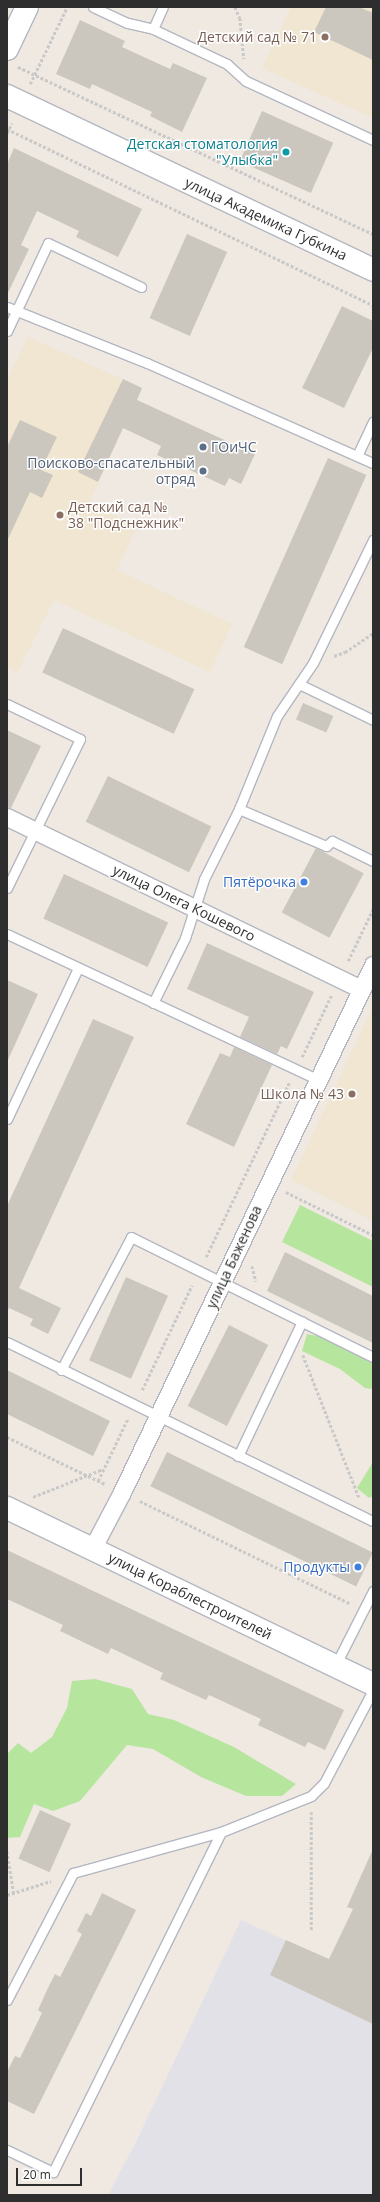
<!DOCTYPE html>
<html>
<head>
<meta charset="utf-8">
<style>
  body { margin:0 }
  #map { position:relative; width:380px; height:2202px; overflow:hidden; background:#efe9e1; font-family:"Open Sans",sans-serif }
  div>[style] { position:absolute }
  .industrial>* { inset:0; background:#e3e1e8 }
  .education>* { inset:0; background:#f0e6d1 }
  .green>* { inset:0; background:#b6e59e }
  .building>* { inset:0; background:#cbc7bf; transform-origin:0 0 }
  .path>* { height:2.5px; margin-top:-1.25px; transform-origin:0; background:repeating-linear-gradient(90deg,#c9c9c9 0 3px,transparent 0 5px) }
  .roads { filter:drop-shadow(1px 0 #b4b7c1) drop-shadow(-1px 0 #b4b7c1) drop-shadow(0 1px #b4b7c1) drop-shadow(0 -1px #b4b7c1) }
  .lane>* { height:9px; margin:-4.5px; padding:0 4.5px; transform-origin:4.5px; border-radius:4.5px; background:#fff }
  .street>* { height:17px; margin:-8.5px; padding:0 8.5px; transform-origin:8.5px; border-radius:8.5px; background:#fff }
  .secondary>* { height:22px; margin:-11px; padding:0 11px; transform-origin:11px; border-radius:11px; background:#fff }
  .dots>* { width:11px; height:11px; translate:-50% -50%; box-sizing:border-box; border:2px solid #fff; border-radius:50% }
  span { translate:-50% -50%; white-space:nowrap; text-align:center; line-height:1.15; -webkit-text-stroke:3px #fff; paint-order:stroke }
  .education-label { font-size:14px; color:#785e54 }
  .right { translate:-100% -50%; text-align:right }
  .left { translate:0 -50%; text-align:left }
  .culture-label { font-size:14px; color:#0d838f }
  .street-label { font-size:14px; color:#2e2e2e }
  .service-label { font-size:14px; color:#4e5e75 }
  .shop-label { font-size:14px; color:#366cbe }
  .frame { position:absolute; inset:0; border:8px solid #2e2e2e; pointer-events:none }
  .scale { position:absolute; left:16px; top:2168px; width:66px; height:18px; box-sizing:border-box; border:2px solid #2e2e2e; border-top:0; padding-left:5px; font-size:12px; line-height:14px; white-space:nowrap; color:#2e2e2e; -webkit-text-stroke:3px #fff; paint-order:stroke }
</style>
</head>
<body>
<div id="map">
  <div class="industrial">
    <div style="clip-path:polygon(241px 1920px,373px 1980px,373px 2195px,108px 2195px,136px 2142px)"></div>
  </div>
  <div class="education">
    <div style="clip-path:polygon(291px 7px,373px 7px,373px 118px,262px 68px)"></div>
    <div style="clip-path:polygon(28px 337px,142px 388px,89px 504px,137px 526px,117px 570px,232px 624px,210px 672px,54px 600px,17px 673px,7px 667px,7px 380px)"></div>
    <div style="clip-path:polygon(373px 1007px,373px 1221px,291px 1180px)"></div>
  </div>
  <div class="green">
    <div style="clip-path:polygon(300px 1205px,373px 1241px,373px 1287px,282px 1242px)"></div>
    <div style="clip-path:polygon(307px 1334px,322px 1337px,373px 1364px,373px 1389px,365px 1388px,340px 1369px,302px 1351px)"></div>
    <div style="clip-path:polygon(373px 1462px,373px 1496px,369px 1498px,357px 1488px)"></div>
    <div style="clip-path:polygon(95px 1679px,132px 1689px,148px 1714px,174px 1720px,234px 1747px,296px 1784px,282px 1796px,246px 1796px,201px 1777px,153px 1749px,127px 1745px,80px 1801px,53px 1811px,34px 1804px,20px 1837px,7px 1838px,7px 1754px,18px 1743px,31px 1753px,52px 1737px,67px 1708px,72px 1681px)"></div>
  </div>
  <div class="building">
    <div style="clip-path:polygon(326px 7px,359px 7px,373px 13px,373px 60px,314px 32px)"></div>
    <div style="clip-path:polygon(80px 20px,125px 41px,122px 47px,170px 69px,173px 63px,207px 78px,182px 132px,150px 116px,152px 112px,92px 84px,90px 89px,56px 74px)"></div>
    <div style="left:262px;top:111px;width:78px;height:55px;rotate:24deg"></div>
    <div style="clip-path:polygon(14px 148px,142px 209px,118px 257px,76px 237px,79px 231px,37px 211px,21px 245px,29px 249px,7px 295px,7px 164px)"></div>
    <div style="left:187px;top:234px;width:44px;height:92px;rotate:24deg"></div>
    <div style="clip-path:polygon(342px 306px,373px 321px,373px 348px,344px 408px,302px 388px)"></div>
    <div style="clip-path:polygon(123px 379px,142px 388px,137px 400px,255px 454px,241px 484px,229px 478px,225px 486px,157px 455px,161px 446px,123px 428px,98px 482px,78px 472px)"></div>
    <div style="clip-path:polygon(20px 420px,57px 437px,41px 470px,53px 475px,42px 498px,30px 492px,7px 541px,7px 447px)"></div>
    <div style="left:328px;top:458px;width:42px;height:207px;rotate:24deg"></div>
    <div style="left:63px;top:628px;width:145px;height:49px;rotate:25deg"></div>
    <div style="left:303px;top:703px;width:33px;height:18px;rotate:23deg"></div>
    <div style="clip-path:polygon(7px 730px,41px 746px,11px 808px,7px 807px)"></div>
    <div style="left:108px;top:776px;width:115px;height:51px;rotate:26deg"></div>
    <div style="left:316px;top:848px;width:54px;height:73px;rotate:28deg"></div>
    <div style="left:64px;top:874px;width:115px;height:49px;rotate:25deg"></div>
    <div style="clip-path:polygon(207px 943px,314px 992px,287px 1049px,281px 1046px,277px 1054px,240px 1037px,249px 1017px,187px 989px)"></div>
    <div style="clip-path:polygon(7px 980px,38px 994px,7px 1062px)"></div>
    <div style="clip-path:polygon(93px 1019px,134px 1037px,19px 1288px,61px 1308px,48px 1334px,30px 1325px,33px 1319px,9px 1308px,7px 1313px,7px 1206px)"></div>
    <div style="clip-path:polygon(234px 1047px,272px 1065px,234px 1147px,186px 1124px,220px 1053px,230px 1057px)"></div>
    <div style="clip-path:polygon(285px 1252px,373px 1296px,373px 1343px,267px 1291px)"></div>
    <div style="left:126px;top:1277px;width:46px;height:91px;rotate:24deg"></div>
    <div style="left:229px;top:1325px;width:44px;height:91px;rotate:27deg"></div>
    <div style="clip-path:polygon(7px 1370px,110px 1421px,93px 1456px,7px 1414px)"></div>
    <div style="left:167px;top:1452px;width:229px;height:38px;rotate:26deg"></div>
    <div style="clip-path:polygon(7px 1550px,344px 1710px,325px 1750px,308px 1742px,305px 1747px,258px 1725px,261px 1719px,209px 1695px,206px 1700px,160px 1679px,163px 1673px,111px 1648px,108px 1654px,60px 1631px,63px 1625px,7px 1599px)"></div>
    <div style="left:40px;top:1810px;width:34px;height:53px;rotate:24deg"></div>
    <div style="clip-path:polygon(373px 1849px,373px 2024px,270px 1975px,286px 1940px,329px 1959px,353px 1909px,347px 1907px)"></div>
    <div style="clip-path:polygon(102px 1893px,136px 1910px,34px 2114px,7px 2101px,7px 2072px,15px 2056px,20px 2058px,42px 2013px,38px 2010px,47px 1990px,55px 1974px,60px 1977px,82px 1934px,77px 1931px,86px 1913px,91px 1916px)"></div>
  </div>
  <div class="path">
    <div style="left:235px;top:7px;width:12px;rotate:66deg"></div>
    <div style="left:240px;top:18px;width:41px;rotate:84.4deg"></div>
    <div style="left:18px;top:67px;width:392px;rotate:25.2deg"></div>
    <div style="left:30px;top:84px;width:85px;rotate:-64.3deg"></div>
    <div style="left:7px;top:129px;width:406px;rotate:25.7deg"></div>
    <div style="left:7px;top:133px;width:11px;rotate:-63deg"></div>
    <div style="left:334px;top:656px;width:12px;rotate:-20deg"></div>
    <div style="left:345px;top:652px;width:34px;rotate:-34deg"></div>
    <div style="left:348px;top:961px;width:58px;rotate:-64.3deg"></div>
    <div style="left:302px;top:1057px;width:68px;rotate:-64.6deg"></div>
    <div style="left:286px;top:1192px;width:97px;rotate:26.3deg"></div>
    <div style="left:206px;top:1257px;width:193px;rotate:-64.5deg"></div>
    <div style="left:252px;top:1266px;width:16px;rotate:75deg"></div>
    <div style="left:303px;top:1355px;width:153px;rotate:68.5deg"></div>
    <div style="left:142px;top:1390px;width:116px;rotate:-64.5deg"></div>
    <div style="left:7px;top:1437px;width:109px;rotate:25.6deg"></div>
    <div style="left:98px;top:1481px;width:70px;rotate:-64.5deg"></div>
    <div style="left:33px;top:1497px;width:75px;rotate:-21.8deg"></div>
    <div style="left:140px;top:1501px;width:233px;rotate:26deg"></div>
    <div style="left:7px;top:1851px;width:44px;rotate:80.8deg"></div>
    <div style="left:7px;top:1895px;width:46px;rotate:-17.7deg"></div>
    <div style="left:311px;top:1930px;width:118px;rotate:-90deg"></div>
  </div>
  <div class="roads">
    <div class="lane">
      <div style="left:93px;top:7px;width:38px;rotate:25deg"></div>
      <div style="left:128px;top:23px;width:26px;rotate:13deg"></div>
      <div style="left:153px;top:29px;width:82px;rotate:25.3deg"></div>
      <div style="left:227px;top:64px;width:25px;rotate:42deg"></div>
      <div style="left:246px;top:81px;width:140px;rotate:24.9deg"></div>
      <div style="left:153px;top:29px;width:24px;rotate:-66deg"></div>
      <div style="left:7px;top:307px;width:151px;rotate:21.8deg"></div>
      <div style="left:147px;top:363px;width:247px;rotate:23.9deg"></div>
      <div style="left:7px;top:331px;width:97px;rotate:-65deg"></div>
      <div style="left:48px;top:243px;width:103px;rotate:25.3deg"></div>
      <div style="left:357px;top:456px;width:38px;rotate:-65deg"></div>
      <div style="left:299px;top:684px;width:82px;rotate:25.9deg"></div>
      <div style="left:7px;top:704px;width:81px;rotate:25.6deg"></div>
      <div style="left:80px;top:739px;width:166px;rotate:116.1deg"></div>
      <div style="left:239px;top:809px;width:95px;rotate:23deg"></div>
      <div style="left:326px;top:846px;width:8px;rotate:-40deg"></div>
      <div style="left:332px;top:841px;width:46px;rotate:26deg"></div>
      <div style="left:7px;top:934px;width:344px;rotate:25.1deg"></div>
      <div style="left:153px;top:1003px;width:72px;rotate:-63.8deg"></div>
      <div style="left:185px;top:938px;width:62px;rotate:-72.1deg"></div>
      <div style="left:204px;top:879px;width:78px;rotate:-63.4deg"></div>
      <div style="left:239px;top:809px;width:100px;rotate:-67.8deg"></div>
      <div style="left:277px;top:716px;width:64px;rotate:-55.8deg"></div>
      <div style="left:313px;top:663px;width:137px;rotate:-64deg"></div>
      <div style="left:7px;top:1119px;width:167px;rotate:-64.8deg"></div>
      <div style="left:7px;top:1342px;width:407px;rotate:26.1deg"></div>
      <div style="left:61px;top:1370px;width:150px;rotate:-62.2deg"></div>
      <div style="left:131px;top:1237px;width:270px;rotate:26.4deg"></div>
      <div style="left:238px;top:1456px;width:149px;rotate:-64.6deg"></div>
      <div style="left:335px;top:1666px;width:84px;rotate:-63.1deg"></div>
      <div style="left:7px;top:2000px;width:143px;rotate:-62.5deg"></div>
      <div style="left:73px;top:1873px;width:154px;rotate:-15.5deg"></div>
      <div style="left:221px;top:1832px;width:97px;rotate:-21.8deg"></div>
      <div style="left:311px;top:1796px;width:18px;rotate:-45deg"></div>
      <div style="left:324px;top:1783px;width:105px;rotate:-62.2deg"></div>
      <div style="left:7px;top:2150px;width:51px;rotate:25.6deg"></div>
      <div style="left:53px;top:2172px;width:379px;rotate:-63.7deg"></div>
    </div>
    <div class="street">
      <div style="left:7px;top:817px;width:394px;rotate:25.9deg"></div>
      <div style="left:92px;top:1549px;width:64px;rotate:-62.2deg"></div>
      <div style="left:122px;top:1492px;width:584px;rotate:-64.53deg"></div>
    </div>
    <div class="secondary">
      <div style="left:7px;top:49px;width:47px;rotate:-64.5deg"></div>
      <div style="left:7px;top:96px;width:405px;rotate:25.4deg"></div>
      <div style="left:7px;top:1508px;width:406px;rotate:25.7deg"></div>
    </div>
  </div>
  <div class="dots">
    <div style="left:325px;top:37px;background:#8d6e63"></div>
    <div style="left:286px;top:152px;background:#0f9aa8"></div>
    <div style="left:203px;top:447px;background:#5c6f8a"></div>
    <div style="left:203px;top:471px;background:#5c6f8a"></div>
    <div style="left:60px;top:515px;background:#8d6e63"></div>
    <div style="left:304px;top:882px;background:#3f7fe0"></div>
    <div style="left:352px;top:1094px;background:#8d6e63"></div>
    <div style="left:358px;top:1567px;background:#3f7fe0"></div>
  </div>
  <div class="education-label">
    <span class="right" style="left:317px;top:37px">Детский сад № 71</span>
    <span class="left" style="left:68px;top:515px">Детский сад №<br>38 "Подснежник"</span>
    <span class="right" style="left:344px;top:1094px">Школа № 43</span>
  </div>
  <div class="culture-label">
    <span class="right" style="left:278px;top:152px">Детская стоматология<br>"Улыбка"</span>
  </div>
  <div class="street-label">
    <span style="left:266px;top:219px;rotate:25deg">улица Академика Губкина</span>
    <span style="left:184px;top:903px;rotate:26deg">улица Олега Кошевого</span>
    <span style="left:234px;top:1257px;rotate:-65deg">улица Баженова</span>
    <span style="left:190px;top:1596px;rotate:26deg">улица Кораблестроителей</span>
  </div>
  <div class="service-label">
    <span class="left" style="left:211px;top:447px">ГОиЧС</span>
    <span class="right" style="left:195px;top:471px">Поисково-спасательный<br>отряд</span>
  </div>
  <div class="shop-label">
    <span class="right" style="left:296px;top:882px">Пятёрочка</span>
    <span class="right" style="left:350px;top:1567px">Продукты</span>
  </div>
  <div class="frame"></div>
  <div class="scale">20 m</div>
</div>
</body>
</html>
